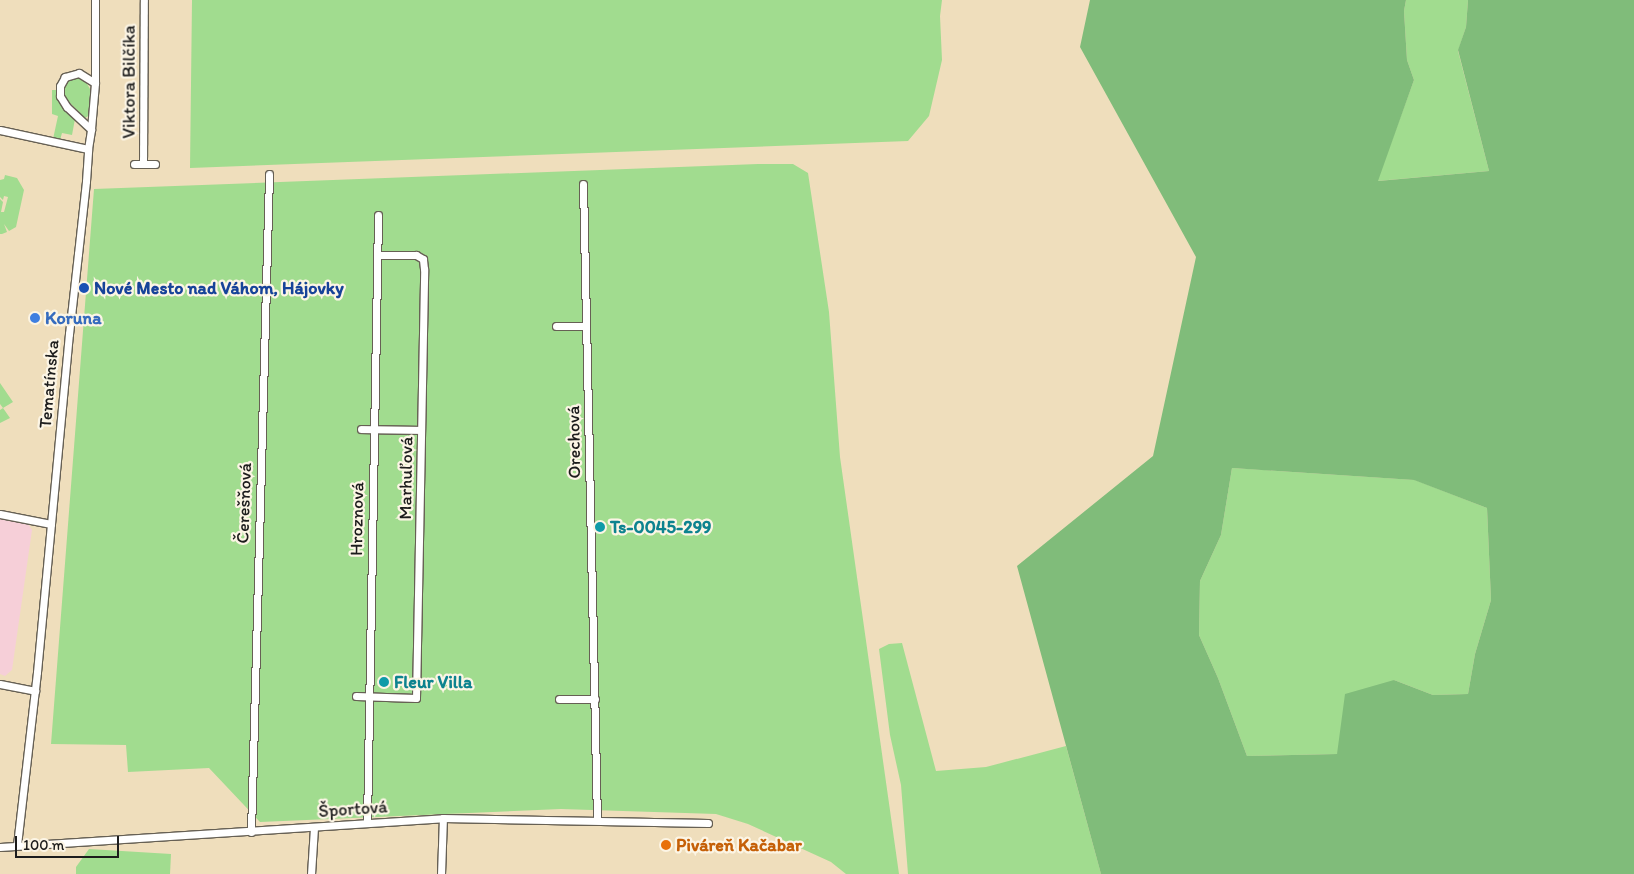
<!DOCTYPE html>
<html>
<head>
<meta charset="utf-8">
<style>
  body { margin:0 }
  #map { position:relative; width:1634px; height:874px; overflow:hidden; background:#efdebc; font-family:Itim,sans-serif }
  div>[style] { position:absolute }
  .built>* { inset:0; background:#f6cfd8 }
  .green>* { inset:0; background:#a1dc8f }
  .forest>* { inset:0; background:#80bc7a }
  .roads { filter:drop-shadow(1px 0 #666054) drop-shadow(-1px 0 #666054) drop-shadow(0 1px #666054) drop-shadow(0 -1px #666054) }
  .minor>* { height:7px; margin:-3.5px; padding:0 3.5px; transform-origin:3.5px; border-radius:3.5px; background:#fff }
  .dots>* { width:14px; height:14px; translate:-50% -50%; box-sizing:border-box; border:2px solid #fcf5e5; border-radius:50% }
  span { translate:-50% -50%; white-space:nowrap; text-align:center; line-height:1.15; -webkit-text-stroke:4.5px #fcf5e5; paint-order:stroke }
  .street-label { font-size:18px; color:#1c1c1c }
  .transit-label { font-size:18px; color:#164399; font-weight:700 }
  .left { translate:0 -50%; text-align:left }
  .shop-label { font-size:18px; color:#366cbe; font-weight:700 }
  .culture-label { font-size:18px; color:#0d838f; font-weight:700 }
  .food-label { font-size:18px; color:#c56008; font-weight:700 }
  .scale { position:absolute; left:15px; top:836px; width:104px; height:22px; box-sizing:border-box; border:2px solid #1c1c1c; border-top:0; padding-left:6px; font-size:15px; line-height:18px; white-space:nowrap; color:#1c1c1c; -webkit-text-stroke:4px #fcf5e5; paint-order:stroke }
</style>
</head>
<body>
<div id="map">
  <div class="built">
    <div style="clip-path:polygon(0 517px,27px 522px,32px 530px,12px 670px,5px 676px,0 674px)"></div>
  </div>
  <div class="green">
    <div style="clip-path:polygon(192px 0,942px 0,940px 16px,942px 60px,929px 116px,908px 141px,190px 168px)"></div>
    <div style="clip-path:polygon(1406px 0,1468px 0,1466px 27px,1458px 51px,1489px 171px,1377px 181px,1414px 80px,1407px 60px,1404px 11px)"></div>
    <div style="clip-path:polygon(78px 78px,86px 82px,90px 89px,90px 115px,85px 118px,64px 97px,64px 85px,70px 80px)"></div>
    <div style="clip-path:polygon(52px 90px,56px 90px,57px 97px,75px 119px,72px 135px,62px 133px,60px 140px,53px 139px,58px 116px,52px 114px)"></div>
    <div style="clip-path:polygon(758px 164px,793px 164px,808px 173px,829px 312px,840px 457px,899px 874px,846px 874px,831px 862px,748px 824px,716px 814px,561px 809px,260px 822px,209px 768px,128px 772px,126px 745px,51px 744px,94px 189px)"></div>
    <div style="clip-path:polygon(5px 175px,17px 178px,24px 190px,16px 227px,9px 231px,4px 224px,7px 232px,2px 234px,0 234px,0 199px,3px 202px,1px 212px,4px 212px,8px 197px,4px 196px,3px 200px,0 197px,0 180px,4px 179px)"></div>
    <div style="clip-path:polygon(0 383px,13px 402px,3px 408px,10px 418px,0 423px,0 410px,3px 408px,0 404px)"></div>
    <div style="clip-path:polygon(1232px 468px,1415px 480px,1487px 508px,1491px 600px,1475px 654px,1468px 694px,1433px 695px,1394px 680px,1337px 754px,1247px 756px,1218px 678px,1199px 635px,1200px 581px,1221px 535px)"></div>
    <div style="clip-path:polygon(902px 643px,936px 771px,986px 767px,1066px 746px,1101px 874px,908px 874px,901px 785px,890px 735px,879px 649px,889px 644px)"></div>
    <div style="clip-path:polygon(89px 849px,171px 854px,170px 874px,76px 874px,76px 867px)"></div>
  </div>
  <div class="forest">
    <div style="clip-path:polygon(evenodd,1090px 0,1406px 0,1404px 11px,1407px 60px,1414px 80px,1378px 181px,1489px 171px,1458px 50px,1466px 27px,1468px 0,1634px 0,1634px 874px,1101px 874px,1017px 566px,1153px 456px,1196px 257px,1080px 47px,1090px 0,1232px 468px,1414px 480px,1487px 508px,1491px 600px,1475px 654px,1468px 694px,1433px 695px,1394px 680px,1345px 694px,1337px 754px,1247px 756px,1218px 678px,1199px 635px,1200px 581px,1221px 535px,1232px 468px)"></div>
  </div>
  <div class="roads">
    <div class="minor">
      <div style="left:95px;top:0;width:83px;rotate:90deg"></div>
      <div style="left:0;top:130px;width:90px;rotate:12.2deg"></div>
      <div style="left:134px;top:164px;width:21px"></div>
      <div style="left:143px;top:164px;width:164px;rotate:-89.7deg"></div>
      <div style="left:583px;top:184px;width:636px;rotate:88.74deg"></div>
      <div style="left:556px;top:326px;width:30px"></div>
      <div style="left:361px;top:429px;width:60px;rotate:1deg"></div>
      <div style="left:0;top:514px;width:52px;rotate:11.1deg"></div>
      <div style="left:0;top:684px;width:36px;rotate:11deg"></div>
      <div style="left:356px;top:696px;width:60px;rotate:1.9deg"></div>
      <div style="left:416px;top:698px;width:429px;rotate:-88.9deg"></div>
      <div style="left:424px;top:269px;width:10px;rotate:-96deg"></div>
      <div style="left:423px;top:259px;width:8px;rotate:-150deg"></div>
      <div style="left:416px;top:255px;width:39px;rotate:180deg"></div>
      <div style="left:559px;top:699px;width:36px"></div>
      <div style="left:367px;top:823px;width:608px;rotate:-88.96deg"></div>
      <div style="left:251px;top:832px;width:658px;rotate:-88.43deg"></div>
      <div style="left:17px;top:845px;width:174px;rotate:-83.4deg"></div>
      <div style="left:37px;top:672px;width:340px;rotate:-84.6deg"></div>
      <div style="left:69px;top:334px;width:81px;rotate:-83.6deg"></div>
      <div style="left:78px;top:254px;width:73px;rotate:-83.7deg"></div>
      <div style="left:86px;top:181px;width:32px;rotate:-86deg"></div>
      <div style="left:88px;top:149px;width:20px;rotate:-81deg"></div>
      <div style="left:91px;top:129px;width:46px;rotate:-85deg"></div>
      <div style="left:95px;top:83px;width:19px;rotate:-148deg"></div>
      <div style="left:79px;top:73px;width:15px;rotate:164deg"></div>
      <div style="left:65px;top:77px;width:10px;rotate:119deg"></div>
      <div style="left:60px;top:86px;width:10px;rotate:90deg"></div>
      <div style="left:60px;top:96px;width:13px;rotate:58deg"></div>
      <div style="left:67px;top:107px;width:33px;rotate:43deg"></div>
      <div style="left:0;top:847px;width:444px;rotate:-3.7deg"></div>
      <div style="left:443px;top:818px;width:265px;rotate:1.1deg"></div>
      <div style="left:311px;top:874px;width:47px;rotate:-86.3deg"></div>
      <div style="left:441px;top:874px;width:56px;rotate:-88deg"></div>
    </div>
  </div>
  <div class="dots">
    <div style="left:84px;top:288px;background:#1a4fb4"></div>
    <div style="left:35px;top:318px;background:#3f7fe0"></div>
    <div style="left:600px;top:527px;background:#0f9aa8"></div>
    <div style="left:384px;top:682px;background:#0f9aa8"></div>
    <div style="left:666px;top:845px;background:#e8710a"></div>
  </div>
  <div class="street-label">
    <span style="left:129px;top:82px;rotate:-90deg">Viktora Bilčíka</span>
    <span style="left:49px;top:384px;rotate:-85deg">Tematínska</span>
    <span style="left:574px;top:442px;rotate:-91deg">Orechová</span>
    <span style="left:406px;top:478px;rotate:-89deg">Marhuľová</span>
    <span style="left:244px;top:503px;rotate:-88deg">Čerešňová</span>
    <span style="left:357px;top:519px;rotate:-89deg">Hroznová</span>
    <span style="left:353px;top:809px;rotate:-4deg">Športová</span>
  </div>
  <div class="transit-label">
    <span class="left" style="left:94px;top:288px">Nové Mesto nad Váhom, Hájovky</span>
  </div>
  <div class="shop-label">
    <span class="left" style="left:45px;top:318px">Koruna</span>
  </div>
  <div class="culture-label">
    <span class="left" style="left:610px;top:527px">Ts-0045-299</span>
    <span class="left" style="left:394px;top:682px">Fleur Villa</span>
  </div>
  <div class="food-label">
    <span class="left" style="left:676px;top:845px">Piváreň Kačabar</span>
  </div>
  <div class="scale">100 m</div>
</div>
</body>
</html>
